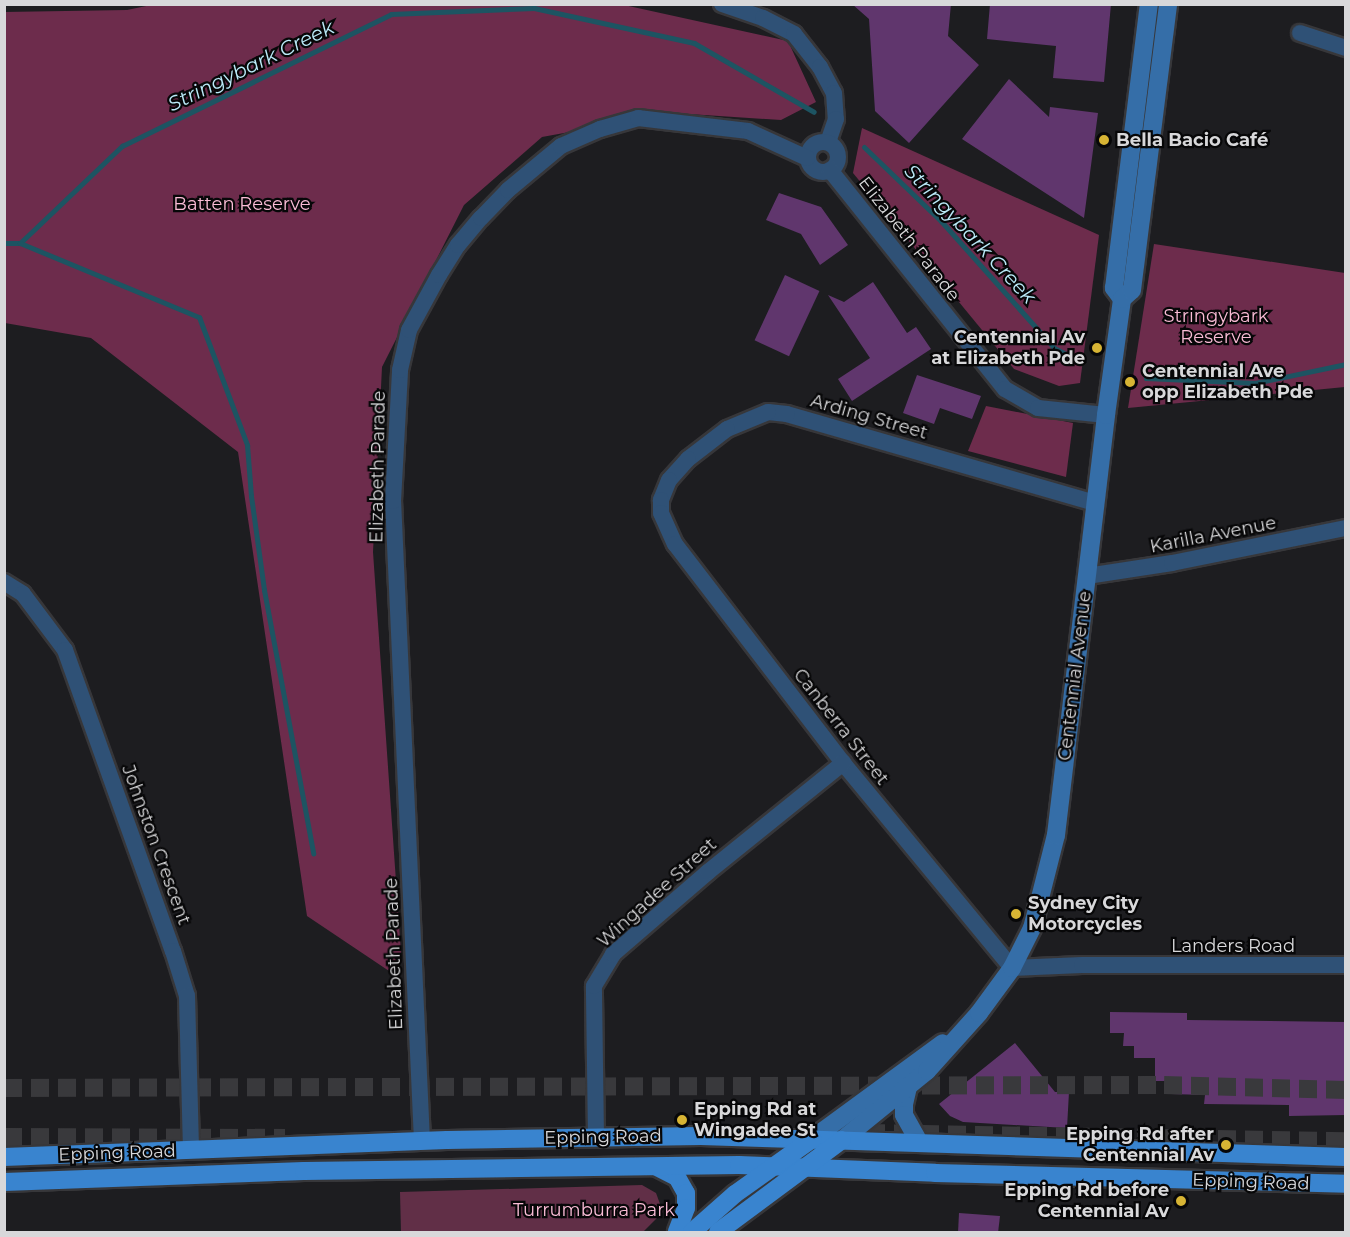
<!DOCTYPE html>
<html>
<head>
<meta charset="utf-8">
<style>
  body { margin:0 }
  #map { position:relative; width:1350px; height:1237px; overflow:hidden; background:#1d1d20; font-family:Montserrat,sans-serif }
  div>[style] { position:absolute }
  .green>* { inset:0; background:#612f47 }
  .forest>* { inset:0; background:#6d2c4c }
  .stream>* { height:5px; margin:-2.5px; padding:0 2.5px; transform-origin:2.5px; border-radius:2.5px; background:#1d5462 }
  .building>* { inset:0; background:#60366d; transform-origin:0 0 }
  .highway-tunnel>* { height:18px; margin-top:-9px; transform-origin:0; background:repeating-linear-gradient(90deg,#39393c 0 18px,transparent 0 27px) }
  .roads { filter:drop-shadow(2px 0 #37373a) drop-shadow(-2px 0 #37373a) drop-shadow(0 2px #37373a) drop-shadow(0 -2px #37373a) }
  .street>* { height:16px; margin:-8px; padding:0 8px; transform-origin:8px; border-radius:8px; background:#2f5176 }
  .street>.ring { margin:-8px; padding:0; box-sizing:content-box; background:none; border:16px solid #2f5176; border-radius:50% }
  .secondary>* { height:18px; margin:-9px; padding:0 9px; transform-origin:9px; border-radius:9px; background:#356ea8 }
  .primary>* { height:18px; margin:-9px; padding:0 9px; transform-origin:9px; border-radius:9px; background:#3984cf }
  .dots>* { width:16px; height:16px; translate:-50% -50%; box-sizing:border-box; border:3px solid #070708; border-radius:50% }
  span { translate:-50% -50%; white-space:nowrap; text-align:center; line-height:1.15; -webkit-text-stroke:4.5px #070708; paint-order:stroke }
  .poi-label { font-size:18px; color:#d8d8da; font-weight:700 }
  .left { translate:0 -50%; text-align:left }
  .right { translate:-100% -50%; text-align:right }
  .park-label { font-size:18px; color:#fabcd6 }
  .street-label { font-size:18px; color:#d8d8da }
  .water-label { font-size:20px; color:#bbebf9; font-style:italic }
  .frame { position:absolute; inset:0; border:6px solid #d8d8da; pointer-events:none }
</style>
</head>
<body>
<div id="map">
  <div class="green">
    <div style="clip-path:polygon(642px 1185px,656px 1193px,663px 1212px,643px 1232px,401px 1232px,400px 1192px)"></div>
  </div>
  <div class="forest">
    <div style="clip-path:polygon(156px 4px,624px 5px,788px 41px,816px 102px,781px 120px,674px 113px,542px 137px,464px 205px,382px 367px,373px 552px,401px 953px,395px 975px,307px 916px,238px 452px,91px 338px,5px 323px,4px 12px,127px 10px)"></div>
    <div style="clip-path:polygon(862px 128px,1099px 235px,1080px 383px,1059px 386px,1014px 369px,853px 173px)"></div>
    <div style="clip-path:polygon(1154px 244px,1345px 273px,1345px 387px,1128px 408px)"></div>
    <div style="clip-path:polygon(986px 406px,1073px 423px,1066px 477px,968px 451px)"></div>
  </div>
  <div class="stream">
    <div style="left:864px;top:147px;width:107px;rotate:43.9deg"></div>
    <div style="left:941px;top:221px;width:170px;rotate:48.3deg"></div>
    <div style="left:1054px;top:348px;width:31px;rotate:27deg"></div>
    <div style="left:4px;top:243px;width:16px"></div>
    <div style="left:20px;top:243px;width:141px;rotate:-43.6deg"></div>
    <div style="left:122px;top:146px;width:300px;rotate:-26.1deg"></div>
    <div style="left:391px;top:14px;width:143px;rotate:-2.4deg"></div>
    <div style="left:534px;top:8px;width:164px;rotate:12.3deg"></div>
    <div style="left:694px;top:43px;width:138px;rotate:29.9deg"></div>
    <div style="left:20px;top:243px;width:194px;rotate:22.5deg"></div>
    <div style="left:199px;top:317px;width:137px;rotate:69.4deg"></div>
    <div style="left:247px;top:445px;width:51px;rotate:85.5deg"></div>
    <div style="left:251px;top:496px;width:95px;rotate:82.1deg"></div>
    <div style="left:264px;top:590px;width:268px;rotate:79.4deg"></div>
    <div style="left:1146px;top:378px;width:109px;rotate:2.6deg"></div>
    <div style="left:1255px;top:383px;width:93px;rotate:-11.8deg"></div>
  </div>
  <div class="building">
    <div style="clip-path:polygon(852px 4px,951px 4px,948px 36px,979px 65px,909px 143px,875px 111px,869px 19px)"></div>
    <div style="clip-path:polygon(990px 4px,1111px 4px,1104px 82px,1053px 78px,1056px 46px,987px 39px)"></div>
    <div style="clip-path:polygon(1009px 79px,1049px 117px,1050px 107px,1098px 113px,1084px 218px,962px 139px)"></div>
    <div style="clip-path:polygon(779px 193px,821px 207px,848px 245px,820px 265px,801px 234px,766px 220px)"></div>
    <div style="left:785px;top:275px;width:38px;height:72px;rotate:25deg"></div>
    <div style="clip-path:polygon(873px 282px,907px 333px,916px 327px,931px 349px,852px 401px,838px 379px,870px 358px,828px 295px,844px 302px)"></div>
    <div style="clip-path:polygon(917px 375px,981px 396px,972px 419px,940px 408px,934px 424px,903px 413px)"></div>
    <div style="clip-path:polygon(1110px 1012px,1187px 1013px,1187px 1020px,1346px 1022px,1346px 1115px,1289px 1116px,1289px 1105px,1204px 1104px,1205px 1095px,1171px 1094px,1171px 1081px,1155px 1081px,1155px 1058px,1134px 1058px,1134px 1046px,1123px 1046px,1124px 1033px,1110px 1033px)"></div>
    <div style="clip-path:polygon(1015px 1043px,1055px 1092px,1069px 1092px,1067px 1128px,963px 1122px,950px 1116px,939px 1104px)"></div>
    <div style="clip-path:polygon(959px 1213px,1000px 1216px,998px 1233px,958px 1233px)"></div>
  </div>
  <div class="highway-tunnel">
    <div style="left:4px;top:1088px;width:1160px;rotate:-0.15deg"></div>
    <div style="left:1164px;top:1085px;width:182px;rotate:1.6deg"></div>
    <div style="left:867px;top:1133px;width:479px;rotate:1deg"></div>
    <div style="left:4px;top:1137px;width:281px;rotate:0.2deg"></div>
  </div>
  <div class="roads">
    <div class="street">
      <div style="left:722px;top:4px;width:43px;rotate:18.9deg"></div>
      <div style="left:763px;top:18px;width:35px;rotate:27deg"></div>
      <div style="left:794px;top:34px;width:42px;rotate:51.8deg"></div>
      <div style="left:820px;top:67px;width:30px;rotate:62deg"></div>
      <div style="left:834px;top:93px;width:26px;rotate:86deg"></div>
      <div style="left:836px;top:119px;width:24px;rotate:109deg"></div>
      <div style="left:1300px;top:33px;width:48px;rotate:18.1deg"></div>
      <div class="ring" style="left:808px;top:142px;width:14px;height:14px"></div>
      <div style="left:830px;top:170px;width:280px;rotate:51.4deg"></div>
      <div style="left:1005px;top:389px;width:38px;rotate:30deg"></div>
      <div style="left:1038px;top:408px;width:68px;rotate:5.9deg"></div>
      <div style="left:1095px;top:503px;width:321px;rotate:-163.9deg"></div>
      <div style="left:787px;top:414px;width:19px;rotate:-174deg"></div>
      <div style="left:768px;top:412px;width:44px;rotate:157.5deg"></div>
      <div style="left:727px;top:429px;width:49px;rotate:142.4deg"></div>
      <div style="left:688px;top:459px;width:28px;rotate:132deg"></div>
      <div style="left:669px;top:480px;width:22px;rotate:112deg"></div>
      <div style="left:661px;top:500px;width:13px;rotate:90deg"></div>
      <div style="left:661px;top:513px;width:34px;rotate:66deg"></div>
      <div style="left:675px;top:544px;width:276px;rotate:52.5deg"></div>
      <div style="left:843px;top:763px;width:266px;rotate:50.5deg"></div>
      <div style="left:1012px;top:968px;width:70px;rotate:-2.5deg"></div>
      <div style="left:1082px;top:965px;width:264px"></div>
      <div style="left:1087px;top:576px;width:86px;rotate:-8.7deg"></div>
      <div style="left:1172px;top:563px;width:177px;rotate:-11.4deg"></div>
      <div style="left:4px;top:582px;width:22px;rotate:32deg"></div>
      <div style="left:23px;top:594px;width:70px;rotate:53.1deg"></div>
      <div style="left:65px;top:650px;width:320px;rotate:70.3deg"></div>
      <div style="left:173px;top:951px;width:47px;rotate:72.7deg"></div>
      <div style="left:187px;top:996px;width:154px;rotate:88.5deg"></div>
      <div style="left:596px;top:1137px;width:151px;rotate:-90.8deg"></div>
      <div style="left:594px;top:986px;width:37px;rotate:-59deg"></div>
      <div style="left:613px;top:954px;width:125px;rotate:-40.8deg"></div>
      <div style="left:708px;top:872px;width:174px;rotate:-38.9deg"></div>
      <div style="left:422px;top:1141px;width:641px;rotate:-92.59deg"></div>
      <div style="left:393px;top:501px;width:131px;rotate:-86.9deg"></div>
      <div style="left:400px;top:370px;width:41px;rotate:-77.3deg"></div>
      <div style="left:409px;top:330px;width:63px;rotate:-61.4deg"></div>
      <div style="left:439px;top:275px;width:36px;rotate:-58deg"></div>
      <div style="left:458px;top:245px;width:35px;rotate:-50deg"></div>
      <div style="left:481px;top:218px;width:39px;rotate:-46deg"></div>
      <div style="left:508px;top:190px;width:69px;rotate:-39.7deg"></div>
      <div style="left:561px;top:146px;width:43px;rotate:-23.6deg"></div>
      <div style="left:600px;top:129px;width:40px;rotate:-16deg"></div>
      <div style="left:638px;top:118px;width:111px;rotate:6.7deg"></div>
      <div style="left:748px;top:131px;width:65px;rotate:24.6deg"></div>
    </div>
    <div class="secondary">
      <div style="left:1122px;top:299px;width:14px;rotate:-126deg"></div>
      <div style="left:1114px;top:288px;width:286px;rotate:-83deg"></div>
      <div style="left:908px;top:1087px;width:17px;rotate:103deg"></div>
      <div style="left:904px;top:1104px;width:11px;rotate:90deg"></div>
      <div style="left:904px;top:1115px;width:31px;rotate:61deg"></div>
      <div style="left:812px;top:1139px;width:162px;rotate:-36.2deg"></div>
      <div style="left:842px;top:1140px;width:109px;rotate:-39.1deg"></div>
      <div style="left:927px;top:1071px;width:78px;rotate:-48.1deg"></div>
      <div style="left:979px;top:1013px;width:56px;rotate:-53.7deg"></div>
      <div style="left:1012px;top:968px;width:45px;rotate:-63.4deg"></div>
      <div style="left:1032px;top:928px;width:23px;rotate:-75deg"></div>
      <div style="left:1038px;top:906px;width:73px;rotate:-75.8deg"></div>
      <div style="left:1056px;top:835px;width:423px;rotate:-83.2deg"></div>
      <div style="left:1106px;top:415px;width:117px;rotate:-82.1deg"></div>
      <div style="left:1122px;top:299px;width:13px;rotate:-42deg"></div>
      <div style="left:1132px;top:290px;width:288px;rotate:-82.8deg"></div>
    </div>
    <div class="primary">
      <div style="left:4px;top:1157px;width:443px;rotate:-2.2deg"></div>
      <div style="left:447px;top:1140px;width:254px;rotate:-0.9deg"></div>
      <div style="left:701px;top:1136px;width:645px;rotate:1.86deg"></div>
      <div style="left:657px;top:1167px;width:22px;rotate:27deg"></div>
      <div style="left:677px;top:1177px;width:18px;rotate:61deg"></div>
      <div style="left:686px;top:1193px;width:15px;rotate:90deg"></div>
      <div style="left:686px;top:1208px;width:26px;rotate:111deg"></div>
      <div style="left:4px;top:1182px;width:300px;rotate:-2.1deg"></div>
      <div style="left:304px;top:1171px;width:435px;rotate:-0.8deg"></div>
      <div style="left:739px;top:1165px;width:196px;rotate:2.3deg"></div>
      <div style="left:935px;top:1173px;width:411px;rotate:1.5deg"></div>
      <div style="left:692px;top:1232px;width:57px;rotate:-41.5deg"></div>
      <div style="left:735px;top:1194px;width:95px;rotate:-35.5deg"></div>
      <div style="left:718px;top:1232px;width:154px;rotate:-36.6deg"></div>
    </div>
  </div>
  <div class="dots">
    <div style="left:1104px;top:140px;background:#d7b434"></div>
    <div style="left:1097px;top:348px;background:#d7b434"></div>
    <div style="left:1130px;top:382px;background:#d7b434"></div>
    <div style="left:1016px;top:914px;background:#d7b434"></div>
    <div style="left:682px;top:1120px;background:#d7b434"></div>
    <div style="left:1226px;top:1145px;background:#d7b434"></div>
    <div style="left:1181px;top:1201px;background:#d7b434"></div>
  </div>
  <div class="poi-label">
    <span class="left" style="left:1116px;top:140px">Bella Bacio Café</span>
    <span class="right" style="left:1085px;top:348px">Centennial Av<br>at Elizabeth Pde</span>
    <span class="left" style="left:1142px;top:382px">Centennial Ave<br>opp Elizabeth Pde</span>
    <span class="left" style="left:1028px;top:914px">Sydney City<br>Motorcycles</span>
    <span class="left" style="left:694px;top:1120px">Epping Rd at<br>Wingadee St</span>
    <span class="right" style="left:1214px;top:1145px">Epping Rd after<br>Centennial Av</span>
    <span class="right" style="left:1169px;top:1201px">Epping Rd before<br>Centennial Av</span>
  </div>
  <div class="park-label">
    <span style="left:242px;top:204px">Batten Reserve</span>
    <span style="left:1216px;top:327px">Stringybark<br>Reserve</span>
    <span style="left:594px;top:1210px">Turrumburra Park</span>
  </div>
  <div class="street-label">
    <span style="left:909px;top:239px;rotate:52deg">Elizabeth Parade</span>
    <span style="left:869px;top:417px;rotate:16deg">Arding Street</span>
    <span style="left:378px;top:467px;rotate:-89deg">Elizabeth Parade</span>
    <span style="left:1213px;top:535px;rotate:-11deg">Karilla Avenue</span>
    <span style="left:1075px;top:676px;rotate:-83deg">Centennial Avenue</span>
    <span style="left:841px;top:727px;rotate:52deg">Canberra Street</span>
    <span style="left:156px;top:845px;rotate:70deg">Johnston Crescent</span>
    <span style="left:657px;top:893px;rotate:-42deg">Wingadee Street</span>
    <span style="left:1233px;top:946px">Landers Road</span>
    <span style="left:394px;top:954px;rotate:-92deg">Elizabeth Parade</span>
    <span style="left:603px;top:1137px;rotate:-1deg">Epping Road</span>
    <span style="left:117px;top:1153px;rotate:-2deg">Epping Road</span>
    <span style="left:1251px;top:1182px;rotate:2deg">Epping Road</span>
  </div>
  <div class="water-label">
    <span style="left:251px;top:66px;rotate:-26deg">Stringybark Creek</span>
    <span style="left:970px;top:234px;rotate:47deg">Stringybark Creek</span>
  </div>
  <div class="frame"></div>
</div>
</body>
</html>
